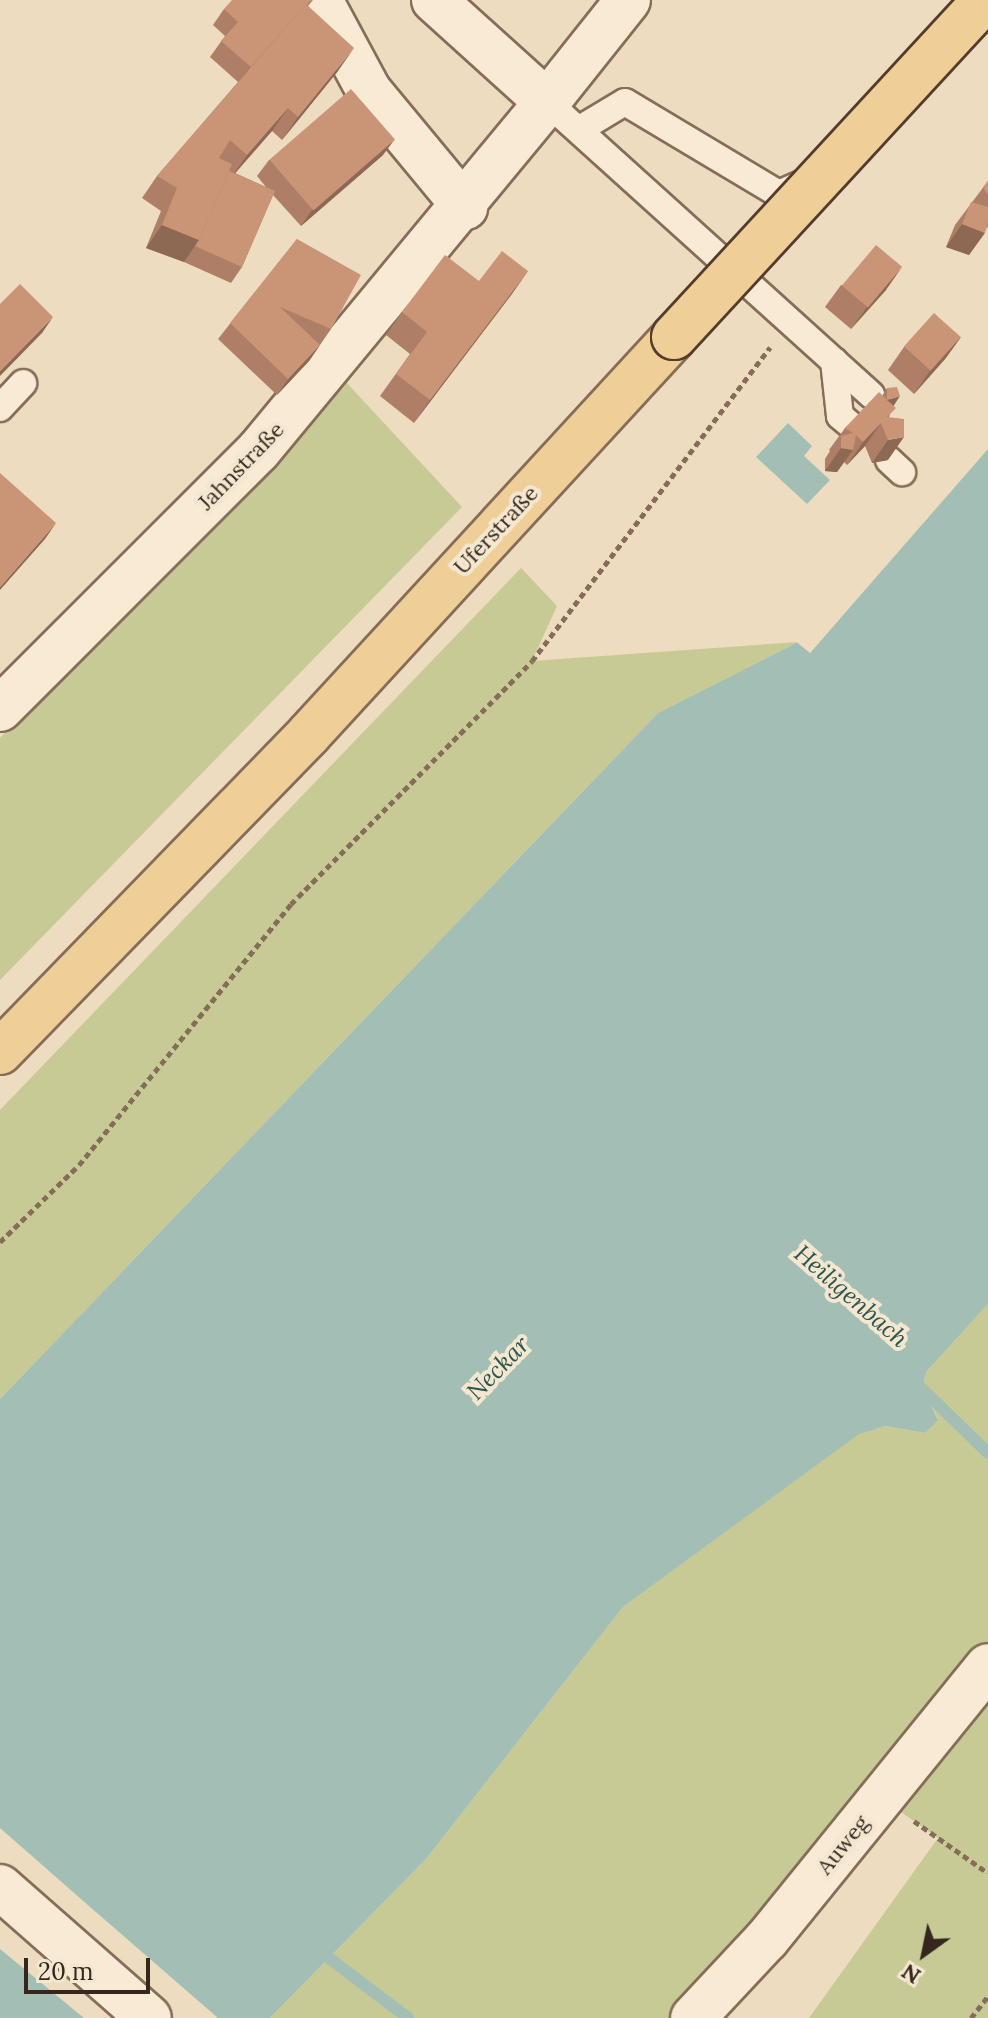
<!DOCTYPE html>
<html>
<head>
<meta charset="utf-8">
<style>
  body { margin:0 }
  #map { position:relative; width:988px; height:2018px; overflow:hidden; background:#eddcc0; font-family:Lora,serif }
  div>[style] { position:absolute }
  .green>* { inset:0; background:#c8ca95 }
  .water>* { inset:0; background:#a3bfb5 }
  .pier>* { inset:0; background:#eddcc0 }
  .stream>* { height:12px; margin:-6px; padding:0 6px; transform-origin:6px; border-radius:6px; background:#a3bfb5 }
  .path>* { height:5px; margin-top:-2.5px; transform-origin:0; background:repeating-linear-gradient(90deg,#856d59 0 6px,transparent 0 10px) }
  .roads { filter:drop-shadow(2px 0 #856d59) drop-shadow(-2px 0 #856d59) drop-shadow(0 2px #856d59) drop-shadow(0 -2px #856d59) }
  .service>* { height:26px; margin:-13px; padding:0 13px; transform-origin:13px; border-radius:13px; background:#f8ead3 }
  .minor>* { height:44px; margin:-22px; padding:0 22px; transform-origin:22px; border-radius:22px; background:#f8ead3 }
  .secondary>* { height:44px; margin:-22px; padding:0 22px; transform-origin:22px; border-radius:22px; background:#f8ead3 }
  .primary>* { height:44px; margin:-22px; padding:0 22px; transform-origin:22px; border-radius:22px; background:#f0ce98 }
  .bridges { filter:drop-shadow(2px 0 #533c2d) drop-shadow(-2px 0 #533c2d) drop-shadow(0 2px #533c2d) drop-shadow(0 -2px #533c2d) }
  .primary-bridge>* { height:44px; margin:-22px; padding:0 22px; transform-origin:22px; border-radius:22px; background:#f0ce98 }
  .wall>* { inset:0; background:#ae7f66 }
  .shaded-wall>* { inset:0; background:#8d6853 }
  .building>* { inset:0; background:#ca9477; transform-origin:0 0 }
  span { translate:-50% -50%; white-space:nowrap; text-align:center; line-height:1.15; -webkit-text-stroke:8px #f4e7d0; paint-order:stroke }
  .street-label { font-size:22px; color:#35271d }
  .water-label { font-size:24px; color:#2c554f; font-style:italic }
  .north { position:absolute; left:884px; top:1914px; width:80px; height:80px; -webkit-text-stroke:6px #f4e7d0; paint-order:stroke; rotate:213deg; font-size:22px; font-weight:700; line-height:32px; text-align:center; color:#35271d }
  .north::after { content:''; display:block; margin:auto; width:28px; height:36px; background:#35271d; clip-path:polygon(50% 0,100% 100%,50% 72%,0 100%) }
  .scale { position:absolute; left:24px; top:1958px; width:126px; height:36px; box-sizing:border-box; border:4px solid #35271d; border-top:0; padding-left:10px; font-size:24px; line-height:28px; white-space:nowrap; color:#35271d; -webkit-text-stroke:6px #f4e7d0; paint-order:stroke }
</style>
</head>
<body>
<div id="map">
  <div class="green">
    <div style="clip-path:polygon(345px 381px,462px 507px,0 980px,0 738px)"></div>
    <div style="clip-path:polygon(521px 568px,557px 606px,532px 661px,798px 642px,658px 713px,0 1399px,0 1110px)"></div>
    <div style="clip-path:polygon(988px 1304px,988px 2018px,809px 2018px,938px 1838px,881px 1798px,693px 2018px,270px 2018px,426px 1859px,623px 1607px,859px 1433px,885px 1426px,925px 1433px,938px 1419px,922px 1386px,927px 1371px)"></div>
  </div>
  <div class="water">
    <div style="clip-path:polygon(788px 423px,812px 446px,804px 456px,830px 480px,807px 504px,756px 457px)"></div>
    <div style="clip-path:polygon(988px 449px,988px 1304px,927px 1371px,922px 1386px,938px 1420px,925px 1433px,885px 1426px,859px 1434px,623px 1607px,426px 1859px,270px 2018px,0 2018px,0 1399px,658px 713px,798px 642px,810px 653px)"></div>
  </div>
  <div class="pier">
    <div style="clip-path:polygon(988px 445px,810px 653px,794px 640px,810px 648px)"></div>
    <div style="clip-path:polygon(0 1828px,89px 1906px,218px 2018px,84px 2018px,0 1949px)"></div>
  </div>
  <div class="stream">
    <div style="left:913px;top:1380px;width:105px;rotate:44.2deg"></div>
    <div style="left:329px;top:1958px;width:99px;rotate:37.2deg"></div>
  </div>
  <div class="path">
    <div style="left:0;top:1242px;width:110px;rotate:-44.3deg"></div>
    <div style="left:79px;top:1165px;width:336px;rotate:-50.9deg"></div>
    <div style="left:291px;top:904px;width:342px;rotate:-45.2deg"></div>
    <div style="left:532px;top:661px;width:394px;rotate:-52.8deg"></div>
    <div style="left:914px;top:1821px;width:90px;rotate:35.1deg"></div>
    <div style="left:971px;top:2018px;width:28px;rotate:-52deg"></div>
  </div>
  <div class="roads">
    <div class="service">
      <div style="left:547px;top:102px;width:437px;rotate:42.1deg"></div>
      <div style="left:580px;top:129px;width:52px;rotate:-31deg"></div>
      <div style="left:625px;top:102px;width:179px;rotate:30.9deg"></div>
      <div style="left:779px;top:194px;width:32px;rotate:-24deg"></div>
      <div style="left:834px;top:361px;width:55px;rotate:83.8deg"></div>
      <div style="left:840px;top:416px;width:16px;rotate:40deg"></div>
      <div style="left:0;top:408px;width:34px;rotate:-47deg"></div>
      <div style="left:889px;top:460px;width:18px;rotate:43deg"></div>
    </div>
    <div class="minor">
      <div style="left:320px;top:0;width:103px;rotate:61.7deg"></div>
      <div style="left:369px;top:91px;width:151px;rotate:50.4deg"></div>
      <div style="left:434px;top:0;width:152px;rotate:42.1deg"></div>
      <div style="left:547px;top:102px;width:130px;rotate:-51.5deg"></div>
      <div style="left:0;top:709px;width:366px;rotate:-45deg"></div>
      <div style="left:259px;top:450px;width:452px;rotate:-50.4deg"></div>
      <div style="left:693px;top:2018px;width:108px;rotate:-46.9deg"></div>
      <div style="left:767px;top:1939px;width:351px;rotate:-51deg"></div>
    </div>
    <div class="secondary">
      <div style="left:0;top:1887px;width:198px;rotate:41.3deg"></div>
    </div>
    <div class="primary">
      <div style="left:0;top:1052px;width:443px;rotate:-45.8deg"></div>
      <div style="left:309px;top:734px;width:539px;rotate:-47.4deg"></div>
    </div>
  </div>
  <div class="bridges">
    <div class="primary-bridge">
      <div style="left:674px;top:337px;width:459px;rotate:-47.3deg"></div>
    </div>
  </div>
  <div class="wall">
    <div style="clip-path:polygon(313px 0,308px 6px,338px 71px,282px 140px,272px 131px,235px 173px,266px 187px,257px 176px,269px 160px,383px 155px,301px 226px,273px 195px,242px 267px,231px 283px,184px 262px,146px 248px,161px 211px,142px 198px,157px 176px,238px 82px,210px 57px,225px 36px,213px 25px,224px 9px)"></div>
    <div style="clip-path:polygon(988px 181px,988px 226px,969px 255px,946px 247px,955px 225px)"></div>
    <div style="clip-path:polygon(297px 239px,331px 329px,309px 361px,277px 395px,218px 339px)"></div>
    <div style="clip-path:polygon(528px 271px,414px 423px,380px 396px,410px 354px,386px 335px,402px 312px,479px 281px)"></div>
    <div style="clip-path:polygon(841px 285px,886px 290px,851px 329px,825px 307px)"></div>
    <div style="clip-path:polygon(961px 337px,945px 359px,914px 394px,888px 370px,904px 347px)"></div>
    <div style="clip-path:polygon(887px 388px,893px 406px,889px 417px,888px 460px,872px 463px,865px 446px,847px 465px,844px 462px,837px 472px,825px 471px,825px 459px,830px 451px,829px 450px,845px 428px,882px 396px)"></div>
  </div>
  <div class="shaded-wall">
    <div style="clip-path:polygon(354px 48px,338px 71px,282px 140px,298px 117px)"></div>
    <div style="clip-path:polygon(288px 108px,272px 131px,231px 178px,247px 155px)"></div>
    <div style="clip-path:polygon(395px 139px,383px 155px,301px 226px,312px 210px)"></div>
    <div style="clip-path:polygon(962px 224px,985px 233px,969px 255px,946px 247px)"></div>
    <div style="clip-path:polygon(162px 225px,199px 240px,184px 262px,146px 248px)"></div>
    <div style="clip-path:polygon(902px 267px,886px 290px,851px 329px,867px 307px)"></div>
    <div style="clip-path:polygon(528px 271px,512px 294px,414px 423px,430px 400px)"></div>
    <div style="clip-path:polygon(53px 317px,42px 333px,0 376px,0 371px)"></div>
    <div style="clip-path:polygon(961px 337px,945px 359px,914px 394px,930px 371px)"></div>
    <div style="clip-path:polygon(320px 345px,309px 361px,277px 395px,288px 379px)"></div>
    <div style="clip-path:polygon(900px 396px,885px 419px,887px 400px)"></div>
    <div style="clip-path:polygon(881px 423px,865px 446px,847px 465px,863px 442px)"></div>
    <div style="clip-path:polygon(904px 437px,888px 460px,872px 463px,888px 440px)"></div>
    <div style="clip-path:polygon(841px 448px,853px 450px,837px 472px,825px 471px)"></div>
    <div style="clip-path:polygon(56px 523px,45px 539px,0 590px,0 587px)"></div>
  </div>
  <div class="building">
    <div style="clip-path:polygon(232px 0,311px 0,307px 5px,306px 4px,251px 67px,221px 41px,238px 22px,224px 9px)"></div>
    <div style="clip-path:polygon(306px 4px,354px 48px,298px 117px,288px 108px,247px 155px,230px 140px,219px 158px,232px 164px,199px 240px,162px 225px,177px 188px,157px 176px)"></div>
    <div style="left:351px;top:89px;width:67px;height:108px;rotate:49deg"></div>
    <div style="clip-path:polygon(229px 171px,275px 191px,242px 267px,195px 246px,199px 240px)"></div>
    <div style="clip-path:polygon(988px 181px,988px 195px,983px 187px)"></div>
    <div style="clip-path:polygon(971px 202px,988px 207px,988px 222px,985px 233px,962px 224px)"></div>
    <div style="clip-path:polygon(297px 239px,361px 275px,331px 329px,280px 307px,320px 345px,288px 379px,230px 323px)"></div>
    <div style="left:876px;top:245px;width:34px;height:53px;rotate:40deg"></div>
    <div style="clip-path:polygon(502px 251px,528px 271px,430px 400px,396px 374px,427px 332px,402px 312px,445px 255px,479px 281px)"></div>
    <div style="clip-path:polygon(20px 284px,53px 317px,0 371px,0 304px)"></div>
    <div style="left:934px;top:313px;width:36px;height:45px;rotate:42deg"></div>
    <div style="clip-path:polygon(897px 387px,900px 396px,887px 400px,896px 408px,887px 417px,904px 419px,904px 437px,888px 440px,881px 423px,863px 442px,856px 435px,853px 450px,841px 448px,841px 436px,853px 433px,845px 428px,879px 392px,887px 400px,887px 388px)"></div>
    <div style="clip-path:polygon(0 473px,56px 523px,0 587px)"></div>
  </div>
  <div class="street-label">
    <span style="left:241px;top:466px;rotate:-46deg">Jahnstraße</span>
    <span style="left:496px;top:530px;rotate:-47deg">Uferstraße</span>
    <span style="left:843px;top:1845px;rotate:-51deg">Auweg</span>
  </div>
  <div class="water-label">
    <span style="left:851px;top:1296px;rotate:41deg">Heiligenbach</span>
    <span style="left:498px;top:1368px;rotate:-46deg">Neckar</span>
  </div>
  <div class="north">N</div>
  <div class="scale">20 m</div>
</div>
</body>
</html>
